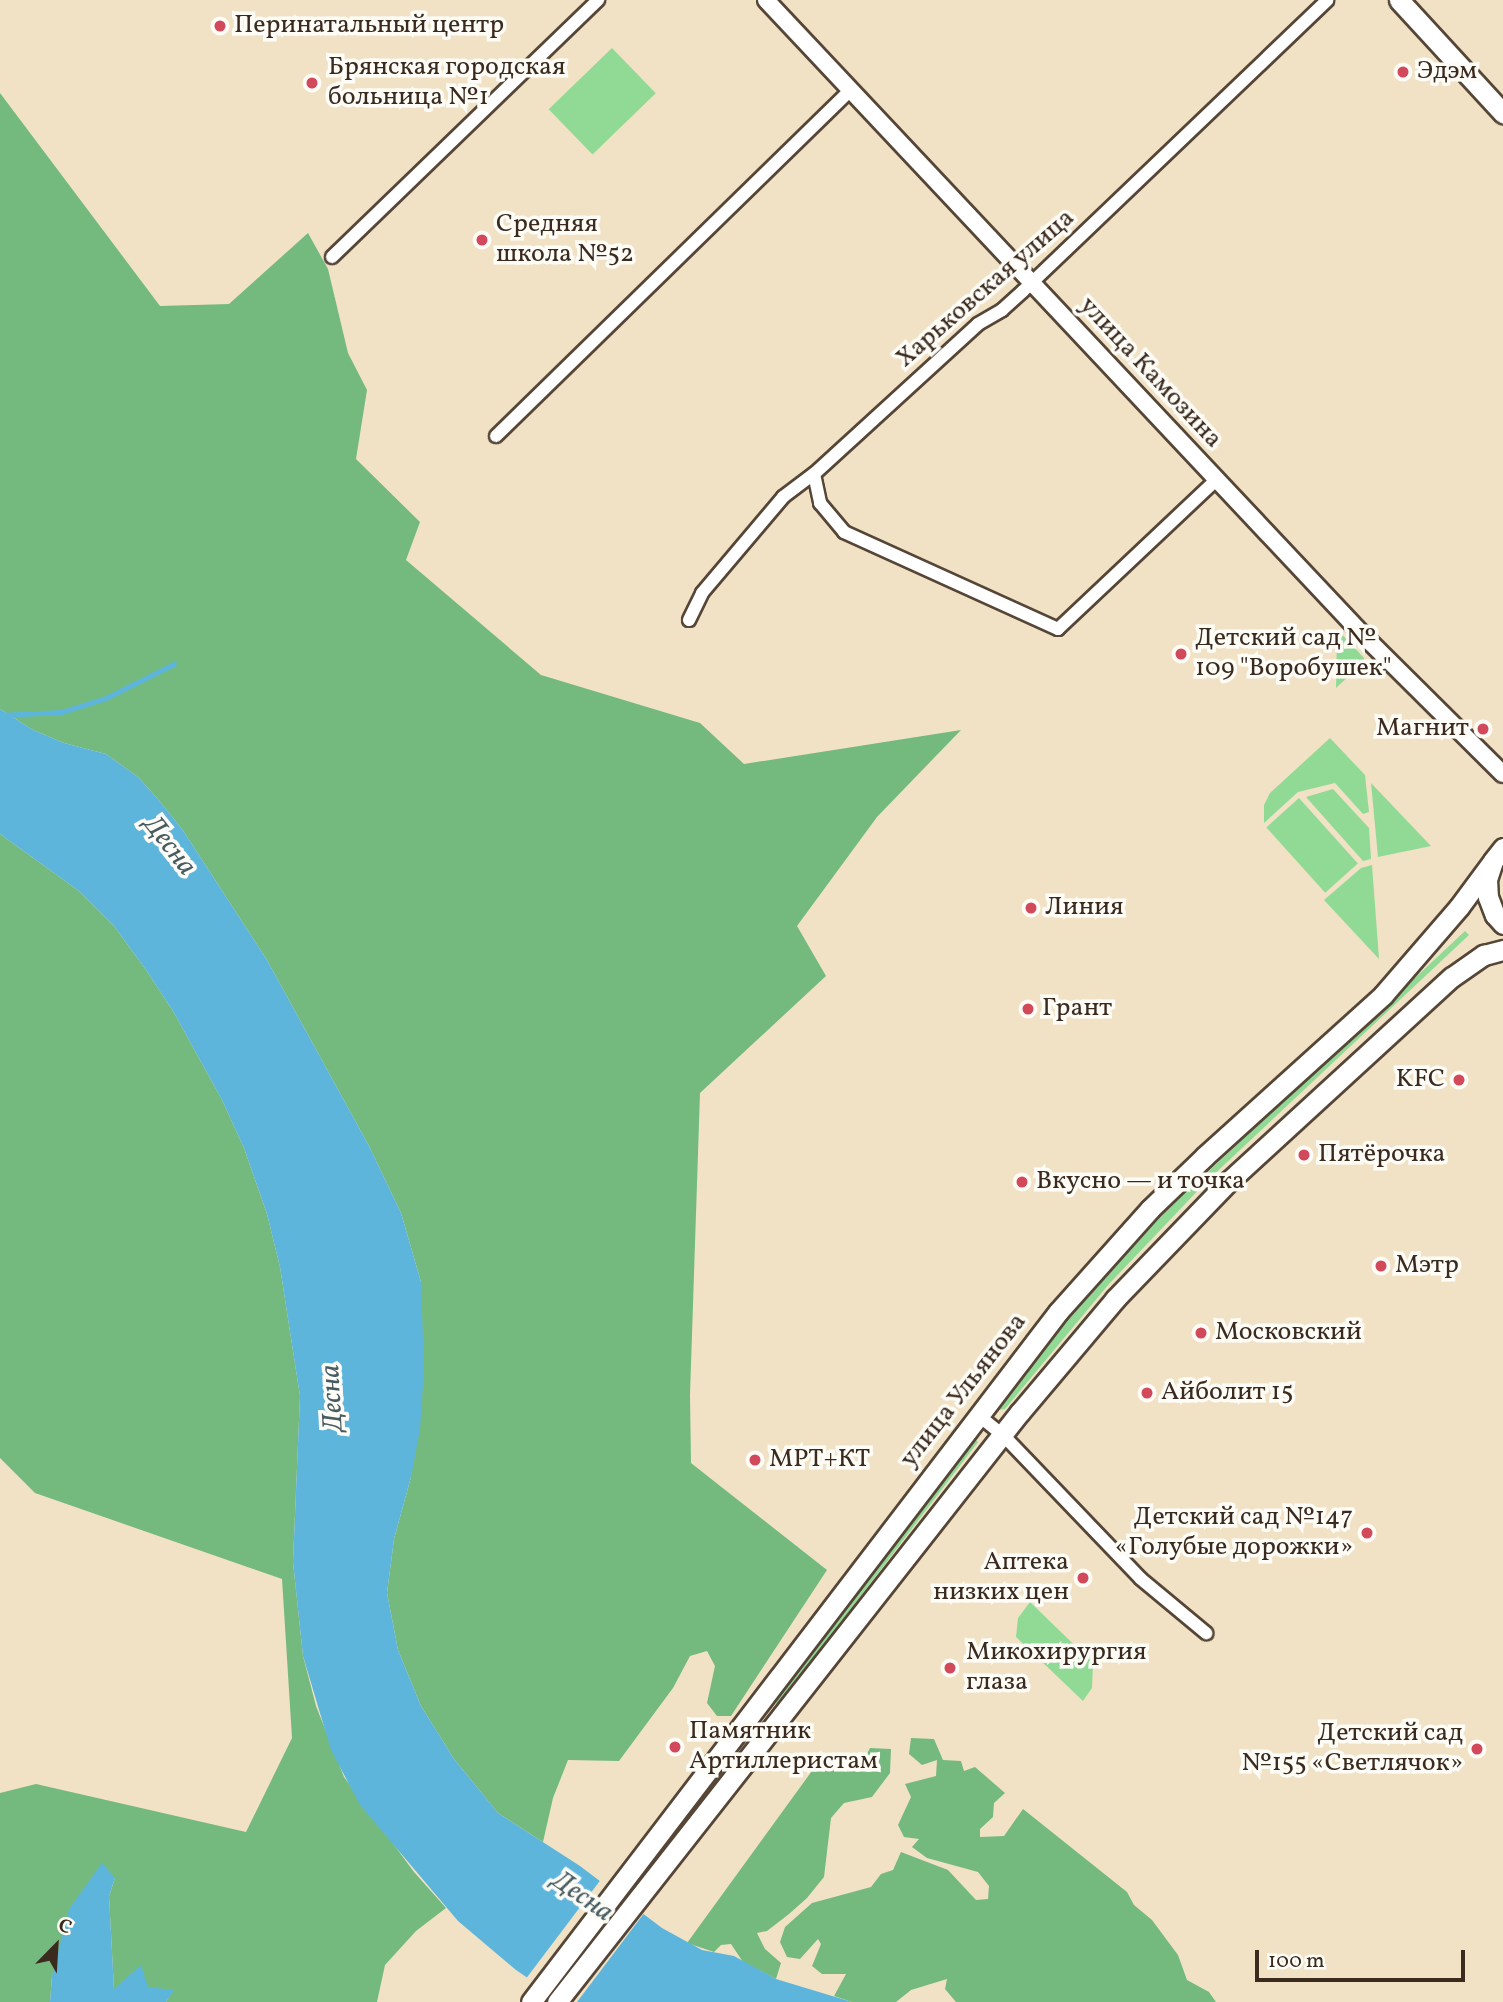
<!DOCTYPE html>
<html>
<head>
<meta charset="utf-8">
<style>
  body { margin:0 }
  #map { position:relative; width:1503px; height:2002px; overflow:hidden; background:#f1e2c5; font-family:Vollkorn,serif }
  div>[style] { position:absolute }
  .green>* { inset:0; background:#91da96; transform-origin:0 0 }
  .forest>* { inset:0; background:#74ba7f }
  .water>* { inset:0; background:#5eb5db }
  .pier>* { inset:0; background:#f1e2c5 }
  .stream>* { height:4.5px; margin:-2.25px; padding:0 2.25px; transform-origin:2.25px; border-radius:2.25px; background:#5eb5db }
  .roads { filter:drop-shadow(2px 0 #564637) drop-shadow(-2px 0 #564637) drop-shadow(0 2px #564637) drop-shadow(0 -2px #564637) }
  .minor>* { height:12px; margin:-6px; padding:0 6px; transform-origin:6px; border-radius:6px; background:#fff }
  .tertiary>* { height:16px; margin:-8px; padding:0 8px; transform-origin:8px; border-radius:8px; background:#fff }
  .primary>* { height:19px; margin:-9.5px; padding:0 9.5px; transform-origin:9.5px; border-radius:9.5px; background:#fff }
  .dots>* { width:19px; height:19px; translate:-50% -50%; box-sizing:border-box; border:4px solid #fdfcf7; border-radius:50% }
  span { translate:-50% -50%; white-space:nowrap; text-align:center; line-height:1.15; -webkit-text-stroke:7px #fdfcf7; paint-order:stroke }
  .poi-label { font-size:26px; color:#3b2a1e }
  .left { translate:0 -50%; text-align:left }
  .right { translate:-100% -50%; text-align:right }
  .street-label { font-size:26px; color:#3b2a1e }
  .water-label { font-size:28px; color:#475b60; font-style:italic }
  .north { position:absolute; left:21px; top:1911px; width:70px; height:70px; -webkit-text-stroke:5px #fdfcf7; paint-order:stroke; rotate:24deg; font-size:19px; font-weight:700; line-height:28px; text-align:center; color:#3b2a1e }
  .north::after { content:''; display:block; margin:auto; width:24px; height:32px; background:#3b2a1e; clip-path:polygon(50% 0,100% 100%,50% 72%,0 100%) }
  .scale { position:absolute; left:1255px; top:1950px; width:210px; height:32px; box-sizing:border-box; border:4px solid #3b2a1e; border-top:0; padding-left:9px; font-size:21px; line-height:24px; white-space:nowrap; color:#3b2a1e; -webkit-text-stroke:5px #fdfcf7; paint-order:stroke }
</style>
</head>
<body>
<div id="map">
  <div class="green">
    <div style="left:612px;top:48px;width:63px;height:88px;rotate:46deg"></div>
    <div style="clip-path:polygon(1337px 629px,1364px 658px,1364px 662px,1336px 688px)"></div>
    <div style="clip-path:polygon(1330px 738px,1365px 775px,1369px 812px,1363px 814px,1335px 783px,1298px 792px,1264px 823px,1264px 805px,1270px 793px)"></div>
    <div style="clip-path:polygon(1371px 783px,1431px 846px,1378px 857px)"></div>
    <div style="clip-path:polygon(1333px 789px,1369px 828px,1371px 859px,1363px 861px,1306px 797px)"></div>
    <div style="left:1299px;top:798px;width:88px;height:44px;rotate:48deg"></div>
    <div style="clip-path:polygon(1372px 865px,1379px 959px,1324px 900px,1361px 868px)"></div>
    <div style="clip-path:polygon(1465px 931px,1469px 935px,1207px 1181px,1109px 1284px,1005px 1409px,999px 1410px,997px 1407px,1010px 1388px,1046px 1344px,1164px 1213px)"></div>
    <div style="clip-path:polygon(974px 1437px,978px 1442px,780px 1702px,774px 1704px,773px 1699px)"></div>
    <div style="clip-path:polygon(1030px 1602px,1093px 1663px,1092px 1688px,1083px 1701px,1016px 1637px,1018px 1618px)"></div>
  </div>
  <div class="forest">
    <div style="clip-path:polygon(0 93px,160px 306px,229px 304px,308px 233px,328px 269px,348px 353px,367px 390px,356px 459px,420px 522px,406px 560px,541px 675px,700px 723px,744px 764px,961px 730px,877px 817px,797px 926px,826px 976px,700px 1093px,690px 1395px,691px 1463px,827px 1570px,731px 1716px,717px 1716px,707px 1703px,715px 1666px,707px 1651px,690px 1656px,673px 1688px,619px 1761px,568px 1760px,553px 1798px,543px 1842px,498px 1813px,454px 1759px,421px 1706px,398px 1650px,387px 1593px,394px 1539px,411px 1477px,421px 1282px,401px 1213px,369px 1146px,267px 960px,182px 829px,157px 798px,138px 777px,106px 754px,64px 743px,33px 730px,0 709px)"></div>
    <div style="clip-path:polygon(0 834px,79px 891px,114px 926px,146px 970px,173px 1011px,222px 1100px,244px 1148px,267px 1214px,280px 1267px,300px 1396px,293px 1562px,303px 1656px,316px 1706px,344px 1777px,414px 1872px,446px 1908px,416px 1931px,385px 1965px,377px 2002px,166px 2002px,173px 1990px,114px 1990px,109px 1896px,115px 1878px,52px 1976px,50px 2002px,0 2002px,0 1793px,36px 1784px,246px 1832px,292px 1738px,282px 1579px,35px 1493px,0 1458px)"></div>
    <div style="clip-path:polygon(911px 1738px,934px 1739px,943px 1760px,961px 1761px,964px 1771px,975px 1767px,1005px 1793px,994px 1803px,993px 1817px,980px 1829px,980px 1837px,1004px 1836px,1023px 1809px,1127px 1892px,1134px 1905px,1152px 1920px,1178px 1955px,1187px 1980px,1209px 1992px,1216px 2002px,956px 2002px,945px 1989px,947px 1979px,911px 1990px,896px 2002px,852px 2002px,834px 1996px,846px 1974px,822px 1974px,812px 1966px,821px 1944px,818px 1939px,800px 1959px,787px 1957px,780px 1942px,785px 1927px,812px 1903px,871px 1887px,881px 1874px,893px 1870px,901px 1852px,948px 1870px,976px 1900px,988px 1899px,989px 1886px,978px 1872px,927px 1858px,912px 1847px,919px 1839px,904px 1837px,898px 1825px,911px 1797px,905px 1784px,936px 1776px,937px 1760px,922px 1765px,909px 1754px)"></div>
    <div style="clip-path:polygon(870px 1748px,891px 1749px,890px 1773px,872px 1797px,844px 1803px,831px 1818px,824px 1877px,807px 1898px,789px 1914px,767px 1931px,757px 1933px,765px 1949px,781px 1963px,776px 1979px,743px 1962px,731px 1944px,721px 1945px,714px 1952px,687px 1943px,817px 1764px,830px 1760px,848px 1772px,860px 1767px)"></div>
  </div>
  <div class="water">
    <div style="clip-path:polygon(0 709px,33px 730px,64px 743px,106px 754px,138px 777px,157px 798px,182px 829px,267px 960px,369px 1146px,401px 1213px,421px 1282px,424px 1369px,420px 1429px,411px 1477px,394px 1539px,387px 1593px,398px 1650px,421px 1706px,454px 1759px,498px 1813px,580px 1866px,662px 1928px,702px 1950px,734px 1956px,776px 1979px,852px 2002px,563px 2002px,516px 1970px,458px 1921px,360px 1805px,331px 1750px,303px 1656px,293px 1562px,300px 1396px,280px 1267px,267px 1214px,244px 1148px,222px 1100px,173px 1011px,146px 970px,114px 926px,79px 891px,0 834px)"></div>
    <div style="clip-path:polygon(102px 1863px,115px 1878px,109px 1896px,114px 1989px,141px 1965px,148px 1987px,174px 1990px,166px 2002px,50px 2002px,52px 1976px,69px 1909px)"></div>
  </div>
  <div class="pier">
    <div style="clip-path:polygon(602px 1878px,645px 1912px,577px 2002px,557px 2002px,525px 1980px)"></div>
  </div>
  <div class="stream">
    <div style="left:0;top:715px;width:62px;rotate:-2.8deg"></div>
    <div style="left:62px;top:712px;width:46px;rotate:-17.7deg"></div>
    <div style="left:106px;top:698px;width:76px;rotate:-26.6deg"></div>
  </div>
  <div class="roads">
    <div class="minor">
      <div style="left:332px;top:257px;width:370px;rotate:-44deg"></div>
      <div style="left:496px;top:436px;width:496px;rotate:-44.3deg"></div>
      <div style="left:814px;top:474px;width:30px;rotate:78deg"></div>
      <div style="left:820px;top:503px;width:38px;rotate:50deg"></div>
      <div style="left:844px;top:532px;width:235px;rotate:24.4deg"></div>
      <div style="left:1058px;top:629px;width:217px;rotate:-43.3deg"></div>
      <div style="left:689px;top:620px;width:30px;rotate:-64deg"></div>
      <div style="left:702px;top:593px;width:126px;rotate:-49.8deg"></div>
      <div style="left:783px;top:497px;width:39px;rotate:-37deg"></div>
      <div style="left:814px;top:474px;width:222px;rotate:-42.4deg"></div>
      <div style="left:978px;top:324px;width:28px;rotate:-30deg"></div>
      <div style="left:1002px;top:310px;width:28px;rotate:-42deg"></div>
      <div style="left:1023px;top:291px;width:421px;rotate:-43.7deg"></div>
      <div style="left:978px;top:1415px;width:32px;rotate:39deg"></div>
      <div style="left:1003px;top:1435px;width:199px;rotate:46.2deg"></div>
      <div style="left:1141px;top:1579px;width:85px;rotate:39.7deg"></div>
    </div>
    <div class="tertiary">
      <div style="left:766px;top:0;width:872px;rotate:46.77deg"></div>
      <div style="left:1363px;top:635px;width:197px;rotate:44.8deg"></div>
    </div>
    <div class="primary">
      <div style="left:1399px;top:0;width:154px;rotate:47.4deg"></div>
      <div style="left:1503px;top:848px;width:16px;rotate:128deg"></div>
      <div style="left:1493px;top:861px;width:19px;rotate:108deg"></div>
      <div style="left:1487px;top:879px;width:18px;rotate:87deg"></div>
      <div style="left:1488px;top:897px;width:19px;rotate:69deg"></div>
      <div style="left:1495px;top:915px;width:12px;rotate:48deg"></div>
      <div style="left:531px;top:2002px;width:868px;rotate:-52.63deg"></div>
      <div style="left:1058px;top:1312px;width:138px;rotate:-48.2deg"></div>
      <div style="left:1150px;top:1209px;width:76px;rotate:-43.9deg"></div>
      <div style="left:1205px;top:1156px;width:240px;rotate:-42.1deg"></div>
      <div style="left:1383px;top:995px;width:116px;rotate:-49.2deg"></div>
      <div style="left:1459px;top:907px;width:57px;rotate:-53.5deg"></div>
      <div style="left:557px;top:2002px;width:750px;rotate:-51.88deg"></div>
      <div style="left:1020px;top:1412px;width:148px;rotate:-49.9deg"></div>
      <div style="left:1115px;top:1299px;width:164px;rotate:-46deg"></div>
      <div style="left:1229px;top:1181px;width:302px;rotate:-42.5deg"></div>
      <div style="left:1452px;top:977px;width:39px;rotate:-35deg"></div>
      <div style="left:1484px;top:955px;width:20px;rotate:-15deg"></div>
    </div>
  </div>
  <div class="dots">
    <div style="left:220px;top:26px;background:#d1495b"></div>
    <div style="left:1403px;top:72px;background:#d1495b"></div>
    <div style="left:312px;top:83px;background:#d1495b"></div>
    <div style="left:482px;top:240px;background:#d1495b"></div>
    <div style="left:1181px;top:654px;background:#d1495b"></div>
    <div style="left:1483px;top:729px;background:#d1495b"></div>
    <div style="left:1031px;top:908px;background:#d1495b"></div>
    <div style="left:1028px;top:1009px;background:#d1495b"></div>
    <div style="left:1459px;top:1080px;background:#d1495b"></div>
    <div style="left:1304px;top:1155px;background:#d1495b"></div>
    <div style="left:1022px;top:1182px;background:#d1495b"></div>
    <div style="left:1381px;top:1266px;background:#d1495b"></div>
    <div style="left:1201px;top:1333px;background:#d1495b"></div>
    <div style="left:1147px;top:1393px;background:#d1495b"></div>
    <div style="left:755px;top:1460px;background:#d1495b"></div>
    <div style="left:1367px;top:1533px;background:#d1495b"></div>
    <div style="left:1083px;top:1578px;background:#d1495b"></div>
    <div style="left:950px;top:1668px;background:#d1495b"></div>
    <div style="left:675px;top:1747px;background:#d1495b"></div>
    <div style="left:1477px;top:1749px;background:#d1495b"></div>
  </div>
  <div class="poi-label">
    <span class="left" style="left:234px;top:26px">Перинатальный центр</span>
    <span class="left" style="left:328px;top:83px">Брянская городская<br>больница №1</span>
    <span class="left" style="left:1417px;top:72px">Эдэм</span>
    <span class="left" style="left:496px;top:240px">Средняя<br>школа №52</span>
    <span class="left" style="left:1195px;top:654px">Детский сад №<br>109 "Воробушек"</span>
    <span class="right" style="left:1469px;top:729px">Магнит</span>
    <span class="left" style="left:1045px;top:908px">Линия</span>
    <span class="left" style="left:1042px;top:1009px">Грант</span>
    <span class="right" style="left:1445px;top:1080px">KFC</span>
    <span class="left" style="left:1318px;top:1155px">Пятёрочка</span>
    <span class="left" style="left:1036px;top:1182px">Вкусно — и точка</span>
    <span class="left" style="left:1395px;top:1266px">Мэтр</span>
    <span class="left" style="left:1215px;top:1333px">Московский</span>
    <span class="left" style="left:1161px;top:1393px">Айболит 15</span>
    <span class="left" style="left:769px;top:1460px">МРТ+КТ</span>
    <span class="right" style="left:1353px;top:1533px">Детский сад №147<br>«Голубые дорожки»</span>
    <span class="right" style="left:1069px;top:1578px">Аптека<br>низких цен</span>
    <span class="left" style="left:966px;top:1668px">Микохирургия<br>глаза</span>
    <span class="left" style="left:689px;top:1747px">Памятник<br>Артиллеристам</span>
    <span class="right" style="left:1463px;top:1749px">Детский сад<br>№155 «Светлячок»</span>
  </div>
  <div class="street-label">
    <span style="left:986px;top:289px;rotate:-41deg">Харьковская улица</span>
    <span style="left:1150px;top:373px;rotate:47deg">улица Камозина</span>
    <span style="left:964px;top:1391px;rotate:-52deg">улица Ульянова</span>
  </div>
  <div class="water-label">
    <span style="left:169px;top:846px;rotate:52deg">Десна</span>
    <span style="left:333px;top:1398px;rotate:-93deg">Десна</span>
    <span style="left:582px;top:1897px;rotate:35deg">Десна</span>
  </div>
  <div class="north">С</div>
  <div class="scale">100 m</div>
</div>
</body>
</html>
